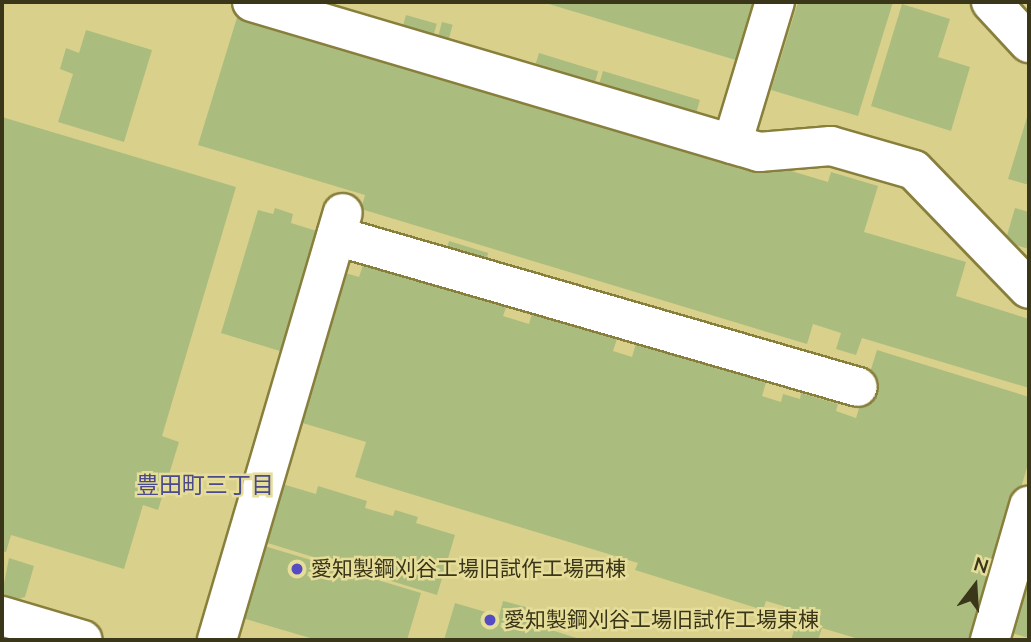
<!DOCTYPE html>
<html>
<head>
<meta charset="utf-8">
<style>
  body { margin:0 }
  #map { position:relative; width:1031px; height:642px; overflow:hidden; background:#d9d08c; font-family:"Nunito Sans","Noto Sans JP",sans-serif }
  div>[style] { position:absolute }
  .building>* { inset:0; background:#abbd7e; transform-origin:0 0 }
  .roads { filter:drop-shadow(2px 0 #887f3d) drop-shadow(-2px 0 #887f3d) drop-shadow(0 2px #887f3d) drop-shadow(0 -2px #887f3d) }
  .minor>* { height:38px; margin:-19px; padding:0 19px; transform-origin:19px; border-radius:19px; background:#fff }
  .dots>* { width:19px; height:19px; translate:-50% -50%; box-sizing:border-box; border:4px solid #e6dd99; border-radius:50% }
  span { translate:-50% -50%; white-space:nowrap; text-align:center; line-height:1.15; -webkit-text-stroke:5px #e6dd99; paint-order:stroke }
  .poi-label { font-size:21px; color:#3a361a }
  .left { translate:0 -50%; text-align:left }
  .neighbourhood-label { font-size:23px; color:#4b4b89 }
  .frame { position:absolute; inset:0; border:4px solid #3a361a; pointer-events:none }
  .north { position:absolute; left:940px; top:551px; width:70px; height:70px; -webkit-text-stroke:5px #e6dd99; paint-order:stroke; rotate:17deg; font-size:19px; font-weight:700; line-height:28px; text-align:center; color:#3a361a }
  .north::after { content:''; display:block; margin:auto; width:24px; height:32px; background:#3a361a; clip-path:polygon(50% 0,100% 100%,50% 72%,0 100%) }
</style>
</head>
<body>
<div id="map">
  <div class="building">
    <div style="clip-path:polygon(542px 2px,757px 2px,739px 61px)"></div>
    <div style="clip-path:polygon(798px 2px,893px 2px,858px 116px,771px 90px)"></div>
    <div style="clip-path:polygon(902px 4px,950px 19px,938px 57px,970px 67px,951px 131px,871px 106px)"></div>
    <div style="clip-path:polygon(239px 11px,589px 117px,603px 71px,700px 100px,688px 140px,828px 182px,831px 172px,878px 186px,864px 232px,966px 262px,956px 296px,1029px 319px,1029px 388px,862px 338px,856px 355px,836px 349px,841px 333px,813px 324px,807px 344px,361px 209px,365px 195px,198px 145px)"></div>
    <div style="left:406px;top:15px;width:32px;height:13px;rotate:16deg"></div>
    <div style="left:442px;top:22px;width:11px;height:26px;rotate:15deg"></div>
    <div style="clip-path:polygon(86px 30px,152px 50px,124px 142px,58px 122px,73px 74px,60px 69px,66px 48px,79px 53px)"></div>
    <div style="left:539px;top:53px;width:62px;height:11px;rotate:17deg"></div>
    <div style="clip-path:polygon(1029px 111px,1029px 185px,1008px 179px)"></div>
    <div style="clip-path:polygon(2px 117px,236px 187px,162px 436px,179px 442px,158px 510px,143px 505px,124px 569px,11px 535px,6px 552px,2px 551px)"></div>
    <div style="clip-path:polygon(275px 208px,293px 214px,291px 223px,320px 232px,283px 352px,221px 333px,258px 210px,273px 214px)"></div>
    <div style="clip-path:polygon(1015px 208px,1029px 212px,1029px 249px,1005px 242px)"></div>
    <div style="left:449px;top:241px;width:41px;height:15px;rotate:17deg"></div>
    <div style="clip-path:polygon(364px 262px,507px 305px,503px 316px,529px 324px,534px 307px,619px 333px,613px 351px,632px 357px,638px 337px,768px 376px,762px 396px,781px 402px,783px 394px,800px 399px,801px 393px,838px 404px,836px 411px,856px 418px,877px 350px,1029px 397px,1029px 461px,975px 640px,862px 640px,822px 628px,818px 640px,791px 640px,800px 611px,766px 601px,763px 610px,635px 570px,638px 563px,355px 477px,366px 442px,296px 421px,342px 272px,359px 277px)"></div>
    <div style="clip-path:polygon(279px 483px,316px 494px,318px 486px,367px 501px,365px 508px,393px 516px,395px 510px,418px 517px,416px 523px,455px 535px,437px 595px,261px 541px)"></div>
    <div style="clip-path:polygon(261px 545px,421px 593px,407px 640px,317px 640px,239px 617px)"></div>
    <div style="clip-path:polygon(9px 558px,34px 566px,25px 597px,18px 599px,2px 594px)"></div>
    <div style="clip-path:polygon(1029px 564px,1029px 638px,1008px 632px)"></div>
    <div style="clip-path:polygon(503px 601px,533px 609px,529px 623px,583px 640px,444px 640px,455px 603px,499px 616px)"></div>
  </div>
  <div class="roads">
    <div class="minor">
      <div style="left:252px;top:2px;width:529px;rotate:16.48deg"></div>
      <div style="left:759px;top:152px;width:72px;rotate:-4.8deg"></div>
      <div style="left:831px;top:146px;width:86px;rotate:16.1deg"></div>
      <div style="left:914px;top:170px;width:165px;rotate:46deg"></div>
      <div style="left:991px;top:2px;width:56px;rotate:47.2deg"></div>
      <div style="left:732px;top:144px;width:148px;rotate:-73.2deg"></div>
      <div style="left:336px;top:236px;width:543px;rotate:16.13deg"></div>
      <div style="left:2px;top:616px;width:84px;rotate:16.5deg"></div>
      <div style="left:217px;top:640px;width:445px;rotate:-73.6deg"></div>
      <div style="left:990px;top:640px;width:140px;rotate:-73.8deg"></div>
    </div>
  </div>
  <div class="dots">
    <div style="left:297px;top:569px;background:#554bc2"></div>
    <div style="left:490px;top:620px;background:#554bc2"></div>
  </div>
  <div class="poi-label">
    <span class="left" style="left:311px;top:569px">愛知製鋼刈谷工場旧試作工場西棟</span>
    <span class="left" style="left:504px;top:620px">愛知製鋼刈谷工場旧試作工場東棟</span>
  </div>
  <div class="neighbourhood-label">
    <span style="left:205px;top:486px">豊田町三丁目</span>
  </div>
  <div class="frame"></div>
  <div class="north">N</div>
</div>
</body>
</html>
